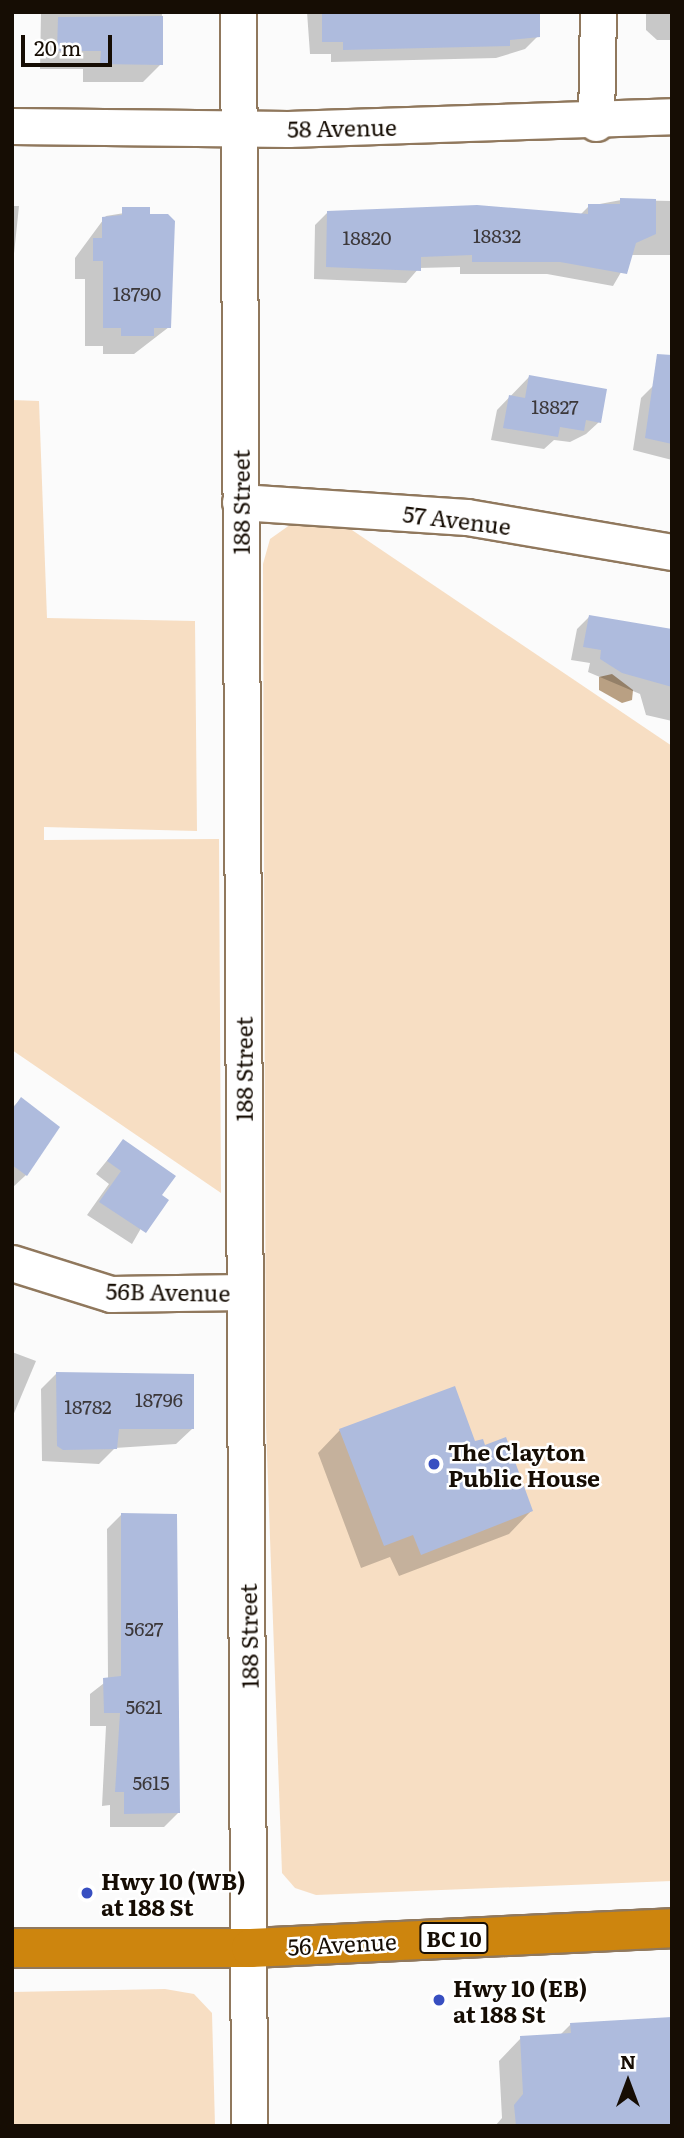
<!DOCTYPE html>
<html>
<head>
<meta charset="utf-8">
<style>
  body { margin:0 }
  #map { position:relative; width:684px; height:2138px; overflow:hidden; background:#fbfbfb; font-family:Literata,serif }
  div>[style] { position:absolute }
  .green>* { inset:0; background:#f7dec3 }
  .water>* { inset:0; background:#b9a083 }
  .shadow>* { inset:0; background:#0003 }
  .building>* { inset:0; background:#aebbdd }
  .roads { filter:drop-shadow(2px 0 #90785d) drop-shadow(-2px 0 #90785d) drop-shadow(0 2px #90785d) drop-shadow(0 -2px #90785d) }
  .minor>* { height:35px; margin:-17.5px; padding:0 17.5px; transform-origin:17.5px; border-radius:17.5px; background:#fff }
  .highway>* { height:38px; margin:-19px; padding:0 19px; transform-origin:19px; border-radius:19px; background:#cd850e }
  .dots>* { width:19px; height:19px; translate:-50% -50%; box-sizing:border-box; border:4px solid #fff; border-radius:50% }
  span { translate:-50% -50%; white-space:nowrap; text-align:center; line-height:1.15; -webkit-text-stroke:5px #fff; paint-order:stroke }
  .number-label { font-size:19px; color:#3c383a }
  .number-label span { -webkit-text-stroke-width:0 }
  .shield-label span { padding:2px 5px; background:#fff; border:2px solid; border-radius:5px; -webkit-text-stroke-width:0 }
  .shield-label { font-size:21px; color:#160d04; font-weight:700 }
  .street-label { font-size:23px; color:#160d04 }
  .poi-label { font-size:23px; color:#160d04; font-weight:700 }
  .left { translate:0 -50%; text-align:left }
  .frame { position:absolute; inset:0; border:14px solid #160d04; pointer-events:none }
  .north { position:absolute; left:593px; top:2047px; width:70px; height:70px; -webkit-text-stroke:5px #fff; paint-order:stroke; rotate:0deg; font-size:19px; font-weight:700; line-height:28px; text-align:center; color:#160d04 }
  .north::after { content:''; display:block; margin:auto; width:24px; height:32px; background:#160d04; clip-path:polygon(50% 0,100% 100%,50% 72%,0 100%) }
  .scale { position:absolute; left:21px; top:35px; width:91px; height:32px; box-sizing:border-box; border:4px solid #160d04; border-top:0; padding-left:9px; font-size:21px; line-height:24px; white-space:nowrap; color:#160d04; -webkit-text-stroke:5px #fff; paint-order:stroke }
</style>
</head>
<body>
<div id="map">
  <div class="green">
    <div style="clip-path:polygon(12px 400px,39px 401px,47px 618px,195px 621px,197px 831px,44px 827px,44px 840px,219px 839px,221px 1193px,12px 1050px)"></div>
    <div style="clip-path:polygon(294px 522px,346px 526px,672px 746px,672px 1881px,316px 1895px,295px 1888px,282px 1873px,266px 1426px,263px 564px,270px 539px)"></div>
    <div style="clip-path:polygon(165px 1989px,194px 1994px,212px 2013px,215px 2126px,12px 2126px,12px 1992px)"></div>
  </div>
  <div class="water">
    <div style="clip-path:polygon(612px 674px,633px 690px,632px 700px,622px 703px,599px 690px,599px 677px)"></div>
  </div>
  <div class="shadow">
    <div style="clip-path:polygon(41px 12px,162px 12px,161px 64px,143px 82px,83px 82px,83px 69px,40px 69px)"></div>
    <div style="clip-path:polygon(307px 12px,538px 12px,538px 36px,525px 49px,496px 58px,331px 62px,331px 54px,310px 54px)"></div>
    <div style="clip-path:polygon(646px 12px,672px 12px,672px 40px,657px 40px,646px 30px)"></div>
    <div style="clip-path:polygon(621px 200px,672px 201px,672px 255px,631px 255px,613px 286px,547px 274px,460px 274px,460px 267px,419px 268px,406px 283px,314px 279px,315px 225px,328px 212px,580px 215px,589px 206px)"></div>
    <div style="clip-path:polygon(12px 206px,19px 206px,12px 273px)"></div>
    <div style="clip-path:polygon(149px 209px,169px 327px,134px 354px,103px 354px,103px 346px,85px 346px,85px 279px,75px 279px,75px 258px,106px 216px)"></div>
    <div style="clip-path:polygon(529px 377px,599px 422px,586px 434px,570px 442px,554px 440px,544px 449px,491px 440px,497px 410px)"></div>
    <div style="clip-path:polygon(654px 385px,672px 389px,672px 460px,633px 450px,641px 398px)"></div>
    <div style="clip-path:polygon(589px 617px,672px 631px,672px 721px,646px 715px,640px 694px,588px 672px,590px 663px,571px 660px,577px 629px)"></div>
    <div style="clip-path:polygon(21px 1099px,26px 1175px,12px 1188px,12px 1108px)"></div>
    <div style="clip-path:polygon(123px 1141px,160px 1195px,132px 1244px,87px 1215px,109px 1184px,96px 1174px)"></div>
    <div style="clip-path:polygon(12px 1352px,36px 1361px,12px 1418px)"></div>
    <div style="clip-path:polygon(57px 1373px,192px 1429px,176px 1444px,115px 1448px,99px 1464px,42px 1461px,41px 1389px)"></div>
    <div style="clip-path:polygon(340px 1430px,474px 1444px,531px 1511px,509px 1534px,399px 1576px,390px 1557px,361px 1568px,318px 1453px)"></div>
    <div style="clip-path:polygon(121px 1515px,178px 1813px,164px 1827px,110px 1827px,110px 1805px,102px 1806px,106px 1726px,90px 1726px,90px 1694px,108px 1680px,107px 1529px)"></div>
    <div style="clip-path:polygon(571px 2024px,672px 2126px,495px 2126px,502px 2118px,499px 2061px,521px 2038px,559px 2036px)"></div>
  </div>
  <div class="building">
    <div style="clip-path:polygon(322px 12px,540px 12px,540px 37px,510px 40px,510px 46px,343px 50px,343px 42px,322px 42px)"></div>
    <div style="clip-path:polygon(163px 16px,163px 65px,100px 64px,101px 51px,57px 51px,58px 17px)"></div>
    <div style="clip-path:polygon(620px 198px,656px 199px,656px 234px,636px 243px,627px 274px,560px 262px,472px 262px,472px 255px,421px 257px,421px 271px,326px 267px,327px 211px,477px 205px,588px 214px,588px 204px,620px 204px)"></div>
    <div style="clip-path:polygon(122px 207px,150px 207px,150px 214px,168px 214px,175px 221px,171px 328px,154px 328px,154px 336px,121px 336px,121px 328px,103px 328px,103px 261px,93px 261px,93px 238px,102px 238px,102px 217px,122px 215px)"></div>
    <div style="clip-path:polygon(657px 354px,672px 355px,672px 444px,645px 438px)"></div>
    <div style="clip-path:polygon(529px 375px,607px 389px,601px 423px,586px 420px,584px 431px,560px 427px,558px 437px,503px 428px,509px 395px,525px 398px)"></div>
    <div style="clip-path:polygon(589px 615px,672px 629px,672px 687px,622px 673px,600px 659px,601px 650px,583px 647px)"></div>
    <div style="clip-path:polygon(21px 1097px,60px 1127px,27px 1176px,12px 1165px,12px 1110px)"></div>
    <div style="clip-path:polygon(123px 1139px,176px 1176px,162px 1195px,169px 1200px,146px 1233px,99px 1202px,121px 1171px,107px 1161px)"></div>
    <div style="clip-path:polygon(56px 1372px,194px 1374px,194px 1429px,119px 1429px,117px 1449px,63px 1450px,57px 1446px)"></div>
    <div style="clip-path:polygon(455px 1386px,475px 1441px,483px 1439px,485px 1445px,506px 1437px,533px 1511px,421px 1555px,413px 1535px,384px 1546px,339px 1429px)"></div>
    <div style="clip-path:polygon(121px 1513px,177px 1514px,180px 1813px,124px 1814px,124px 1792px,115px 1792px,120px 1713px,104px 1713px,103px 1678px,121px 1676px)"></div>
    <div style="clip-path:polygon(672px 2017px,672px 2126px,516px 2126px,514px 2105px,523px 2094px,520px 2036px,571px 2033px,570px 2023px)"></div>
  </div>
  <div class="roads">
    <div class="minor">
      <div style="left:238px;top:12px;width:2114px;rotate:89.7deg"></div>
      <div style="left:596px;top:123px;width:111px;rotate:-89deg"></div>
      <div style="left:12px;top:126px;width:276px;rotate:0.6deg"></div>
      <div style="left:288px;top:129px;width:384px;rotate:-1.9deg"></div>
      <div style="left:240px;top:502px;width:227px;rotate:3.8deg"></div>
      <div style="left:467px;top:517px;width:208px;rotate:9.7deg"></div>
      <div style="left:12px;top:1263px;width:104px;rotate:17.4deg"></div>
      <div style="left:111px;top:1294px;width:132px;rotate:-0.9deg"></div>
    </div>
    <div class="highway">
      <div style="left:12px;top:1948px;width:239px"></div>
      <div style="left:251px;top:1948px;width:421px;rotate:-2.7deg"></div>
    </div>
  </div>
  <div class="dots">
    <div style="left:434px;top:1464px;background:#384fc1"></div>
    <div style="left:87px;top:1893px;background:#384fc1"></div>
    <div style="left:439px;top:2000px;background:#384fc1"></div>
  </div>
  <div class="number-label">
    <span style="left:497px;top:236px">18832</span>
    <span style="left:367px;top:238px">18820</span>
    <span style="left:137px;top:294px">18790</span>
    <span style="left:555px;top:407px">18827</span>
    <span style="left:159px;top:1400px">18796</span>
    <span style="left:88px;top:1407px">18782</span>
    <span style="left:144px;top:1629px">5627</span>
    <span style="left:144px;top:1707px">5621</span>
    <span style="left:151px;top:1783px">5615</span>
  </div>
  <div class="shield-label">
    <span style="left:454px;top:1938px">BC 10</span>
  </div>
  <div class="street-label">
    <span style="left:342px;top:127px;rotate:-1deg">58 Avenue</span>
    <span style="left:240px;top:502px;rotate:-90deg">188 Street</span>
    <span style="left:457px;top:519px;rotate:7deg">57 Avenue</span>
    <span style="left:243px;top:1069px;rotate:-90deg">188 Street</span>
    <span style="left:168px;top:1291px;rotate:1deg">56B Avenue</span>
    <span style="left:248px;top:1636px;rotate:-91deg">188 Street</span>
    <span style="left:342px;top:1943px;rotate:-3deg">56 Avenue</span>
  </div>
  <div class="poi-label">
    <span class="left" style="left:448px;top:1464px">The Clayton<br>Public House</span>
    <span class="left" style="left:101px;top:1893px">Hwy 10 (WB)<br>at 188 St</span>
    <span class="left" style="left:453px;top:2000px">Hwy 10 (EB)<br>at 188 St</span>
  </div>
  <div class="frame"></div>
  <div class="north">N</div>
  <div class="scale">20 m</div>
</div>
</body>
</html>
